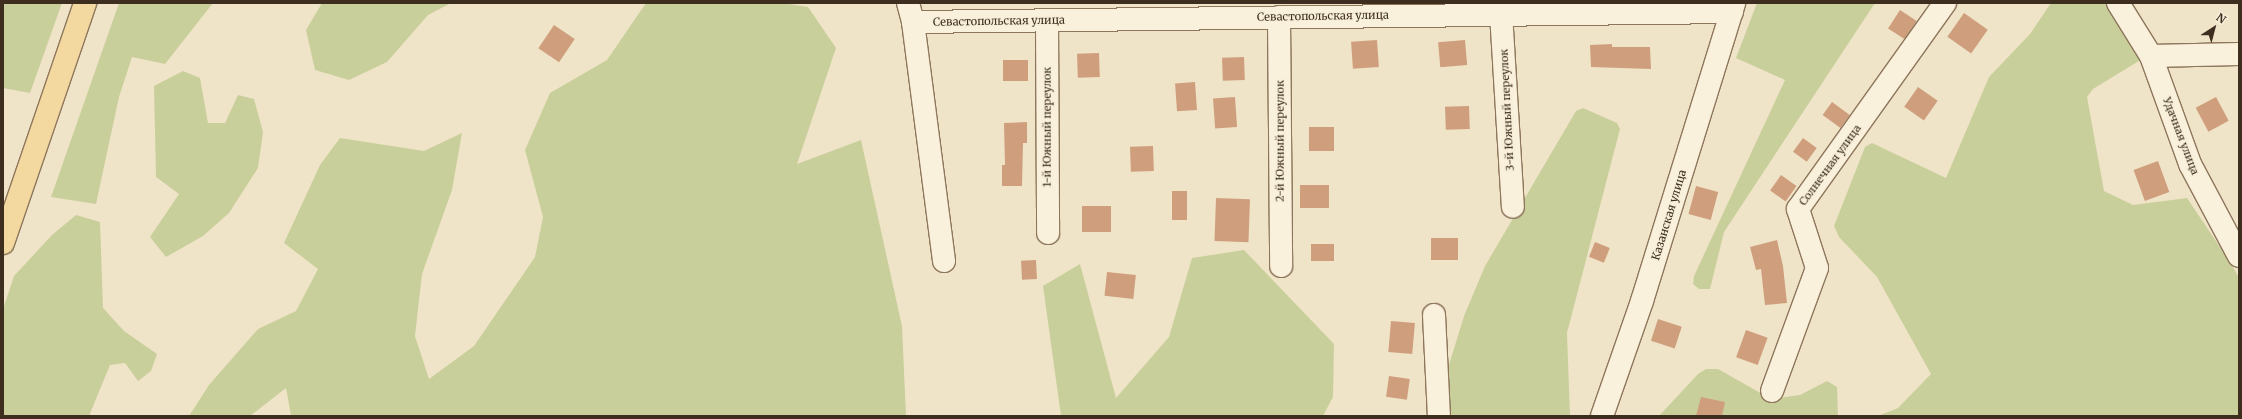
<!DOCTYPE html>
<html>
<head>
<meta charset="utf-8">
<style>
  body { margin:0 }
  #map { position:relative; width:2242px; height:419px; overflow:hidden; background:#f0e4c8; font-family:Merriweather,serif }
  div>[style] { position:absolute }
  .green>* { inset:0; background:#c9cf9b }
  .building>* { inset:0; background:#cf9f7d; transform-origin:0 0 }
  .roads { filter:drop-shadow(1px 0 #8d765c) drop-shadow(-1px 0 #8d765c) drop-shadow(0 1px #8d765c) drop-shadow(0 -1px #8d765c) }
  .minor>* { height:22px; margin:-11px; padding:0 11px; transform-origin:11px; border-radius:11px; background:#faf1dc }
  .major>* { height:22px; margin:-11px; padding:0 11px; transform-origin:11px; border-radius:11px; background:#f3d9a0 }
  span { translate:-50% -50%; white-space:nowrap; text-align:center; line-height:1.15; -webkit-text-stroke:3px #f7eed8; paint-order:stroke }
  .street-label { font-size:11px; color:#3d2e20 }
  .frame { position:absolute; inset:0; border:4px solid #3d2e20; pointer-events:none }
  .north { position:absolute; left:2194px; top:8px; width:40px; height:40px; -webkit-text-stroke:3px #f7eed8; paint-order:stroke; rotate:36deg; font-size:11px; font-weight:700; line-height:16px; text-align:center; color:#3d2e20 }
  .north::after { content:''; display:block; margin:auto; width:14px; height:18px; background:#3d2e20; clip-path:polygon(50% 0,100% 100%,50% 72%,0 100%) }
</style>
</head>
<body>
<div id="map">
  <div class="green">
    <div style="clip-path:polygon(3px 3px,62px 3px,30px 93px,3px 88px)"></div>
    <div style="clip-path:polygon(119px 3px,213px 3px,165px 64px,132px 57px,119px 97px,96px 204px,51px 197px)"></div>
    <div style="clip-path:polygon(322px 3px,451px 3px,428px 15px,387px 62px,349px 80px,315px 70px,306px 30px)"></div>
    <div style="clip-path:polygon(646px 3px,783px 3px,808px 7px,836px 48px,797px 164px,861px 140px,902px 326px,906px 416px,291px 416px,286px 388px,250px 416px,189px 416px,209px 385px,258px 329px,296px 311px,318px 269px,284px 243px,320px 165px,340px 138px,424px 151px,462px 133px,452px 190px,422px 274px,415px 336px,429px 379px,474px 346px,535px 257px,543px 217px,525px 150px,550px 93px,607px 60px)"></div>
    <div style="clip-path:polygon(1757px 3px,1875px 3px,1724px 232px,1710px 289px,1699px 289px,1693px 284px,1694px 276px,1785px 80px,1736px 58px)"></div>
    <div style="clip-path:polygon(2051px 3px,2133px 3px,2148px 29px,2152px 53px,2093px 89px,2087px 97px,2104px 191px,2133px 205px,2187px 198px,2230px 262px,2239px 278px,2239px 416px,1878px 416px,1898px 408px,1931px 374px,1877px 277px,1839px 237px,1834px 226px,1865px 147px,1872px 143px,1946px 178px,1989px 77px,2030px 34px)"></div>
    <div style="clip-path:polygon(183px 71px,200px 78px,208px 123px,225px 123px,238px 95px,254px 99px,263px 132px,258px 168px,229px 213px,203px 236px,166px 257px,150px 237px,179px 194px,156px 177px,154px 86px)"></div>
    <div style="clip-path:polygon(1583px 108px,1617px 123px,1620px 129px,1567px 333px,1570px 416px,1449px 416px,1448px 368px,1464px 316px,1485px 266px,1576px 111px)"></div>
    <div style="clip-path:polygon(76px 215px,100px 222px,103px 308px,124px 331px,157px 354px,151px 371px,138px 381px,125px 363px,110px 365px,89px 416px,3px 416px,3px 309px,14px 276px,52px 235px)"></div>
    <div style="clip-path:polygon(1244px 250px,1334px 344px,1333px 397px,1323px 416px,1061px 416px,1043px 286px,1080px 264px,1116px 398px,1169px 337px,1192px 258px)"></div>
    <div style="clip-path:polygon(1706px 369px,1718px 369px,1771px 399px,1800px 395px,1827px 381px,1837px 387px,1838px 416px,1659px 416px,1698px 374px)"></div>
  </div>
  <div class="building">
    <div style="left:1900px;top:10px;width:20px;height:22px;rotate:33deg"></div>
    <div style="left:1964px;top:13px;width:29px;height:29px;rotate:35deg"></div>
    <div style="left:554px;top:25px;width:25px;height:28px;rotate:34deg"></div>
    <div style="left:1377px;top:40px;width:27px;height:26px;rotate:86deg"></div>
    <div style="left:1465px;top:40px;width:25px;height:27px;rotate:85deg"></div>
    <div style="clip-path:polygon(1612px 44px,1612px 47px,1650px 47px,1651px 69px,1591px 67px,1590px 45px)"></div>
    <div style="left:1099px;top:53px;width:24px;height:22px;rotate:88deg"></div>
    <div style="left:1244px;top:57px;width:23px;height:22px;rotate:88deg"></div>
    <div style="left:1003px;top:60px;width:25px;height:21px"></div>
    <div style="left:1195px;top:82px;width:28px;height:20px;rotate:86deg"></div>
    <div style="left:1918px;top:87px;width:24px;height:24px;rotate:35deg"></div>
    <div style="left:1235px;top:97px;width:30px;height:22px;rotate:86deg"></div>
    <div style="left:2216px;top:97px;width:27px;height:23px;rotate:62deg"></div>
    <div style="left:1832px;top:102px;width:22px;height:16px;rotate:36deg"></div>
    <div style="left:1469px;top:106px;width:23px;height:24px;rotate:88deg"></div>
    <div style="clip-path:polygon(1027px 122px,1027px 143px,1023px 143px,1022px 186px,1002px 186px,1002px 165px,1005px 165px,1004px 123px)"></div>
    <div style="left:1334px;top:127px;width:24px;height:25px;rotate:90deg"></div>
    <div style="left:1803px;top:138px;width:17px;height:17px;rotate:36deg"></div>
    <div style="left:1153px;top:146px;width:25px;height:23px;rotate:88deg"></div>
    <div style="left:2158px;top:161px;width:33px;height:26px;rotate:70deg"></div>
    <div style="left:1781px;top:175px;width:19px;height:19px;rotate:35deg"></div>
    <div style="left:1300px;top:185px;width:29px;height:23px"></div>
    <div style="left:1696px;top:186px;width:23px;height:29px;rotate:15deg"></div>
    <div style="left:1172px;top:191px;width:15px;height:29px"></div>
    <div style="left:1216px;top:198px;width:34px;height:43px;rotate:2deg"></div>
    <div style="left:1082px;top:206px;width:29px;height:26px"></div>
    <div style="left:1431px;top:238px;width:27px;height:22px"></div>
    <div style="clip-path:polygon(1777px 240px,1783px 266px,1787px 303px,1765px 305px,1761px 269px,1756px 270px,1750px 247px)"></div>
    <div style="left:1595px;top:242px;width:16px;height:16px;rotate:22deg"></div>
    <div style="left:1334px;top:244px;width:17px;height:23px;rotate:90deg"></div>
    <div style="left:1036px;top:260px;width:19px;height:15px;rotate:87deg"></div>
    <div style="left:1107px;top:272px;width:29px;height:24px;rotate:6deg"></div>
    <div style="left:1658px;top:319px;width:25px;height:23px;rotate:18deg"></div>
    <div style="left:1391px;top:321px;width:24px;height:31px;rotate:5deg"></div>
    <div style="left:1746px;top:330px;width:23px;height:29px;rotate:20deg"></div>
    <div style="left:1389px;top:376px;width:21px;height:21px;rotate:8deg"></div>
    <div style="clip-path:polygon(1701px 397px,1725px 402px,1722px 416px,1696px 416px)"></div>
  </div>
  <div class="roads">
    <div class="minor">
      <div style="left:908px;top:3px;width:20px;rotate:75deg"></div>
      <div style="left:913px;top:22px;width:241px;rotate:82.6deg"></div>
      <div style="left:2118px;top:3px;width:62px;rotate:58.1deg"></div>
      <div style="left:2151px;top:56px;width:88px;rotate:-1.3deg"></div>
      <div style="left:1501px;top:13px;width:194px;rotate:86.5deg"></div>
      <div style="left:1279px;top:17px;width:249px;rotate:89.5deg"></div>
      <div style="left:1047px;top:21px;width:212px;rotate:89.7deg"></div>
      <div style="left:913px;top:22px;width:819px;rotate:-0.7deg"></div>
      <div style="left:2151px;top:56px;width:115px;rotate:70.1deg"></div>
      <div style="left:2190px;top:164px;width:104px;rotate:62deg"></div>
      <div style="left:1434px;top:315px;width:101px;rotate:87.2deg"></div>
      <div style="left:1772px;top:391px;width:131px;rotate:-69.9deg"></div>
      <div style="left:1817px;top:268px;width:62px;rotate:-107.9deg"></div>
      <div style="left:1798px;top:209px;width:253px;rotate:-54.5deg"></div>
      <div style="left:1602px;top:416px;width:122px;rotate:-70.8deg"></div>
      <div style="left:1642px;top:301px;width:312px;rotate:-72.8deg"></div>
    </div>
    <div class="major">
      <div style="left:3px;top:243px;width:254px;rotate:-71.1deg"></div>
    </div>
  </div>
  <div class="street-label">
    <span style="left:1323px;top:16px;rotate:-1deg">Севастопольская улица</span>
    <span style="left:999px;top:21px;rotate:-1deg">Севастопольская улица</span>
    <span style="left:1507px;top:110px;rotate:-93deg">3-й Южный переулок</span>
    <span style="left:1047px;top:127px;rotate:-90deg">1-й Южный переулок</span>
    <span style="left:2181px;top:136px;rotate:69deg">Удачная улица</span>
    <span style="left:1280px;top:141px;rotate:-90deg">2-й Южный переулок</span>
    <span style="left:1830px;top:165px;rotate:-54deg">Солнечная улица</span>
    <span style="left:1669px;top:215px;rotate:-73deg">Казанская улица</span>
  </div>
  <div class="frame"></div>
  <div class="north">N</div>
</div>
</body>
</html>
